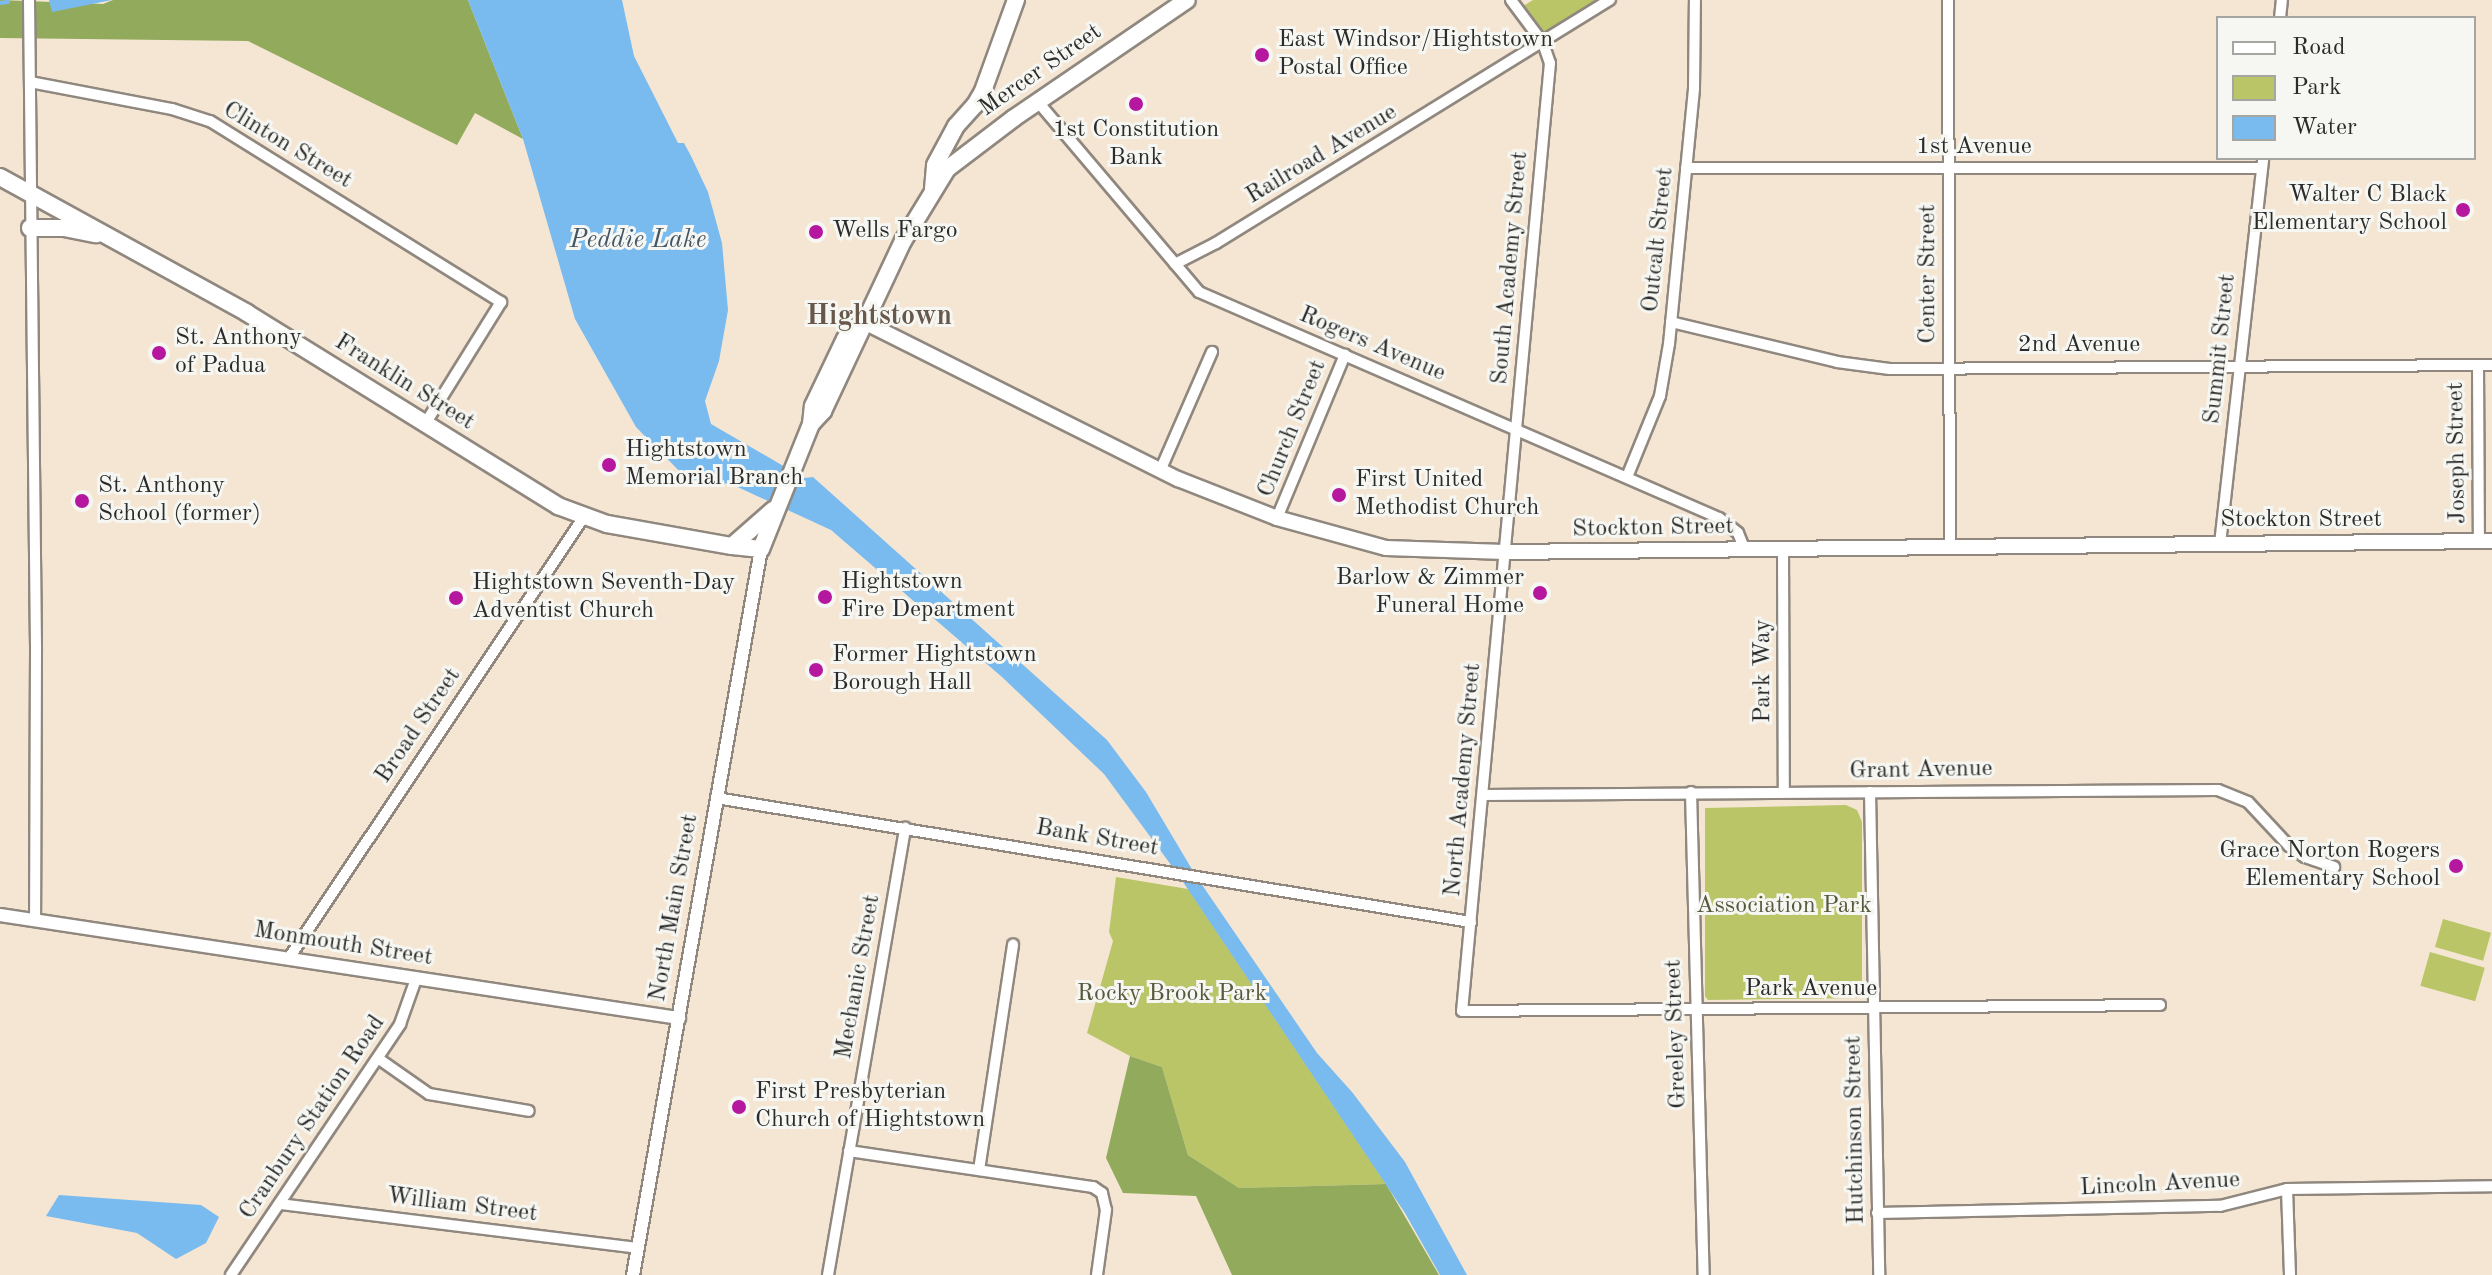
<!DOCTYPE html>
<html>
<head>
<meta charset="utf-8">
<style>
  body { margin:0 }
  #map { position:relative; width:2492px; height:1275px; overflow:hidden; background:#f5e6d3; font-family:"Old Standard TT",serif }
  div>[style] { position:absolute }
  .green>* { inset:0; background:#b9c567; transform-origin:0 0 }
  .forest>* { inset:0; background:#92aa5c }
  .water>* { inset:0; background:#79bbef }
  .stream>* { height:4px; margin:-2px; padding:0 2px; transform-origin:2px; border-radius:2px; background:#79bbef }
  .roads { filter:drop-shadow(2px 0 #90887f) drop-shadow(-2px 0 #90887f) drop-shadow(0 2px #90887f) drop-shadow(0 -2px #90887f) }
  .minor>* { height:10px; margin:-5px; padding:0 5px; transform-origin:5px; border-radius:5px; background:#fff }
  .tertiary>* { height:12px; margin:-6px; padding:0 6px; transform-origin:6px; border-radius:6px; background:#fff }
  .secondary>* { height:14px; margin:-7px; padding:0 7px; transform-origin:7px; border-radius:7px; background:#fff }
  .primary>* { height:16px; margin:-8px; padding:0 8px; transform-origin:8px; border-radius:8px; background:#fff }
  .dots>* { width:22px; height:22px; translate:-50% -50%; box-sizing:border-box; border:4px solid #f6f6f2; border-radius:50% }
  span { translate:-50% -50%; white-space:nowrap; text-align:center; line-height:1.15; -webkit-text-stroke:6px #f6f6f2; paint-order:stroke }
  .poi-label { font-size:24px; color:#2b2b2b }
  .left { translate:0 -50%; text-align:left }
  .right { translate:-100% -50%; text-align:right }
  .street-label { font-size:24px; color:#2b2b2b }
  .park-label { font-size:24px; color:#56593d }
  .water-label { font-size:26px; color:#425666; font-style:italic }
  .quarter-label { font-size:28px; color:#68584b; font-weight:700 }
  .legend { position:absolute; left:2216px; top:16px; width:260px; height:144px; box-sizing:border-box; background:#f6f6f2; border:2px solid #a5a5a2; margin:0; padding:10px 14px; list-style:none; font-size:24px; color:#2b2b2b }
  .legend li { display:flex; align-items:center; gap:16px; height:40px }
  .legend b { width:40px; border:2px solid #a5a5a2 }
</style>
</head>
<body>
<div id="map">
  <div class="green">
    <div style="clip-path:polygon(1533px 0,1599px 0,1543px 34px,1523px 6px)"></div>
    <div style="clip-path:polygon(1846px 805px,1857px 810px,1862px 822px,1862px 998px,1708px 1000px,1705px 996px,1705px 808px)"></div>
    <div style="clip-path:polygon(1116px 877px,1188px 889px,1386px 1184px,1239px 1188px,1188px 1155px,1162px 1067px,1130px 1056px,1087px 1033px,1113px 941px,1109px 932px)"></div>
    <div style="left:2443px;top:919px;width:50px;height:29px;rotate:16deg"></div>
    <div style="left:2430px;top:952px;width:57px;height:35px;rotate:16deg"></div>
  </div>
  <div class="forest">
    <div style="clip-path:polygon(0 0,103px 4px,113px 0,468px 0,523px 139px,475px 113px,457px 145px,248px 41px,0 38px)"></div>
    <div style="clip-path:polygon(1130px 1056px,1162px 1067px,1188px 1155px,1239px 1188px,1386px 1184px,1439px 1275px,1232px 1275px,1196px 1196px,1123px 1193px,1106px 1158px)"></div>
  </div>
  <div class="water">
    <div style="clip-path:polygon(49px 0,112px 0,52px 12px)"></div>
    <div style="clip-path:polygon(468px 0,622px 0,634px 56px,678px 143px,684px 143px,691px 156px,708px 192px,722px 243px,728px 310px,719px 361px,705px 401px,711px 424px,804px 478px,813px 477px,1107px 740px,1146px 792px,1196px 876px,1317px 1053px,1352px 1092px,1405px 1162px,1467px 1275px,1440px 1275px,1405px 1213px,1177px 873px,1104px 774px,1002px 677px,831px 530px,729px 483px,706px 486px,689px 481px,636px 427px,575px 319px,523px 139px)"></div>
    <div style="clip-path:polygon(59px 1195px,201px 1205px,219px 1217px,206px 1243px,176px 1259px,137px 1233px,46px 1216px)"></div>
  </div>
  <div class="stream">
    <div style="left:0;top:3px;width:8px;rotate:-7deg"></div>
  </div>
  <div class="roads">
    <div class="minor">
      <div style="left:29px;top:0;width:652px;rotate:89.38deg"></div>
      <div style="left:36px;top:652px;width:268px;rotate:90.2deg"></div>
      <div style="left:1511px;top:0;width:54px;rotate:53.3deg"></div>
      <div style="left:1543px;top:43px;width:21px;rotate:71deg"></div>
      <div style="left:1550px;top:63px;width:952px;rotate:95.3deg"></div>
      <div style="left:1462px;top:1011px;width:698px;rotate:-0.49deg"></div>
      <div style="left:1948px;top:0;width:548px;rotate:89.79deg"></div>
      <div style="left:2280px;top:18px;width:18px;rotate:-84deg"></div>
      <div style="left:30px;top:82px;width:145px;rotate:10.8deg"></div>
      <div style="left:172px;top:109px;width:40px;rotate:18deg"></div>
      <div style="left:210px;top:121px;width:343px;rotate:31.9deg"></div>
      <div style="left:501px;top:302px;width:144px;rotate:121.9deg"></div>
      <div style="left:1038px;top:102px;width:249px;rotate:49.7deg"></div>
      <div style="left:1199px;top:292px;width:567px;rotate:23.49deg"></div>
      <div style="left:1719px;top:518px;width:24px;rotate:38deg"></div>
      <div style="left:1738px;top:533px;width:18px;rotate:68deg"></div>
      <div style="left:1686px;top:168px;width:576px"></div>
      <div style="left:1175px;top:264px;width:46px;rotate:-27.1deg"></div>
      <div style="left:1216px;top:243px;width:463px;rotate:-31.7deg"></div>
      <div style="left:1671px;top:322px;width:171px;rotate:13.5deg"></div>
      <div style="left:1837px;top:362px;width:53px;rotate:7.5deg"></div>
      <div style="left:1890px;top:369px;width:602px;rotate:-0.38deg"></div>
      <div style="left:2478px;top:365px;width:177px;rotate:89.7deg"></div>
      <div style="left:1160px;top:471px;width:130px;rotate:-66.4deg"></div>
      <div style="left:1627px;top:477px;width:87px;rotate:-67.8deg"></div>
      <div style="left:1660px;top:396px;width:53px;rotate:-80.2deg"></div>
      <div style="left:1669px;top:344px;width:256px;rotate:-84.4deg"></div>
      <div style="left:1694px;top:89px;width:89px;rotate:-89.4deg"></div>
      <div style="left:1277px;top:518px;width:177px;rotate:-67.4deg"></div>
      <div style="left:2220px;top:544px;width:388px;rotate:-83.6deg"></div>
      <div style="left:1783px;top:549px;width:243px;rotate:89.8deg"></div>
      <div style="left:1691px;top:792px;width:483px;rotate:88.5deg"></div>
      <div style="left:1870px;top:792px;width:483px;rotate:88.9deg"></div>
      <div style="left:1483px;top:795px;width:735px;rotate:-0.39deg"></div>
      <div style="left:2218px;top:790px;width:32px;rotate:22deg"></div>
      <div style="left:2248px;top:802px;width:60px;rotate:47deg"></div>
      <div style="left:2289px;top:846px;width:19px;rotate:35deg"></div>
      <div style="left:2305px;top:857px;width:31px;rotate:19deg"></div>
      <div style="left:716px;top:798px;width:765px;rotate:9.33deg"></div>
      <div style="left:289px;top:958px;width:529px;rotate:-56.25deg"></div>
      <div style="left:379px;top:1059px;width:61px;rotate:35deg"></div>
      <div style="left:429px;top:1094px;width:101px;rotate:9.6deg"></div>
      <div style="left:849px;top:1151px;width:247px;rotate:8.4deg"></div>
      <div style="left:1093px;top:1187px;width:11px;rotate:34deg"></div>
      <div style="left:1102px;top:1193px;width:17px;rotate:77deg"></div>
      <div style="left:1106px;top:1210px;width:66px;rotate:97.9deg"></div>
      <div style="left:979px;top:1170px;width:228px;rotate:-81.4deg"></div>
      <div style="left:2287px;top:1189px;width:86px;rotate:88deg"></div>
      <div style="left:280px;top:1204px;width:361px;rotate:7deg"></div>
      <div style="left:1877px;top:1213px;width:343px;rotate:-1.2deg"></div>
      <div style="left:2220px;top:1206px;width:69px;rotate:-14.2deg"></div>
      <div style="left:2287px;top:1189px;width:205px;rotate:-0.8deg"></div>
      <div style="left:231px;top:1275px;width:303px;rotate:-56deg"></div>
      <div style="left:400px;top:1024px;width:48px;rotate:-70.4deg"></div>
      <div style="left:828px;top:1275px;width:454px;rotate:-80.2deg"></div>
    </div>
    <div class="tertiary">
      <div style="left:0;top:915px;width:687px;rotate:8.63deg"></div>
      <div style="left:633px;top:1275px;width:737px;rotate:-80deg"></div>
    </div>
    <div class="secondary">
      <div style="left:864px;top:322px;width:351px;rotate:26.6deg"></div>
      <div style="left:1178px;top:479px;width:106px;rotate:21.5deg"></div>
      <div style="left:1277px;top:518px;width:113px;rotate:15.4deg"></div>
      <div style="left:1386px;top:548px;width:119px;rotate:1.9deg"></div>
      <div style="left:1505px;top:552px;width:987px;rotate:-0.64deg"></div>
    </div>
    <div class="primary">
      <div style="left:0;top:177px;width:282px;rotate:28.8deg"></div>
      <div style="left:247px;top:313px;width:366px;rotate:31.8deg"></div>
      <div style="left:558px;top:506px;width:52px;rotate:20.2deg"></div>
      <div style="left:607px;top:524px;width:127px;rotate:10deg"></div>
      <div style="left:732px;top:546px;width:29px;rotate:6deg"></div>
      <div style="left:761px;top:549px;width:135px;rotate:-68.2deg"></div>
      <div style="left:811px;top:424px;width:18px;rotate:-84deg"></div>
      <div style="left:813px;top:406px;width:74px;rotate:-64.5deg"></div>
      <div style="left:845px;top:339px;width:25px;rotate:-42deg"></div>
      <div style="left:933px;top:189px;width:24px;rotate:-85deg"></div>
      <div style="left:935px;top:165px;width:44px;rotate:-61.7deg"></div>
      <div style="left:956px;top:126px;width:28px;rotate:-48deg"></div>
      <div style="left:975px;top:105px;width:16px;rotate:-60deg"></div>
      <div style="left:983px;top:91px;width:97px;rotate:-70.1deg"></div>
      <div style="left:30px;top:228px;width:34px"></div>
      <div style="left:64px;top:228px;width:33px;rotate:11deg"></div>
      <div style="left:811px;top:424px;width:18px;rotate:-47deg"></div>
      <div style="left:823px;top:411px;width:188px;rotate:-64.8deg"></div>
      <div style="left:903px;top:241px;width:84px;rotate:-58.6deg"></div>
      <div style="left:947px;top:169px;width:84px;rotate:-37.3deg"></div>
      <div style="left:1014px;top:118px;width:209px;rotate:-34.3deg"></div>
      <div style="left:732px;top:546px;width:55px;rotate:-41.3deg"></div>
    </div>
  </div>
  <div class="dots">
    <div style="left:1262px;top:55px;background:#b5179e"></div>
    <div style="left:1136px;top:104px;background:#b5179e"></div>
    <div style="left:2463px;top:210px;background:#b5179e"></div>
    <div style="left:816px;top:232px;background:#b5179e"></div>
    <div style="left:159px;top:353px;background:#b5179e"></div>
    <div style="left:609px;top:465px;background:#b5179e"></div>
    <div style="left:1339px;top:495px;background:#b5179e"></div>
    <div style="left:82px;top:501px;background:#b5179e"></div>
    <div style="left:1540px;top:593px;background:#b5179e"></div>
    <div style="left:825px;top:597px;background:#b5179e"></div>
    <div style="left:456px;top:598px;background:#b5179e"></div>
    <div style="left:816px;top:670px;background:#b5179e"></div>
    <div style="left:2456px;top:866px;background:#b5179e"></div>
    <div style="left:739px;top:1107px;background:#b5179e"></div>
  </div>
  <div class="poi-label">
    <span class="left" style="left:1278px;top:55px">East Windsor/Hightstown<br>Postal Office</span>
    <span style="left:1136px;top:145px">1st Constitution<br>Bank</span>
    <span class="right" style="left:2447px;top:210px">Walter C Black<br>Elementary School</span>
    <span class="left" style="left:832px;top:232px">Wells Fargo</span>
    <span class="left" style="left:175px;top:353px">St. Anthony<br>of Padua</span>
    <span class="left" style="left:625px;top:465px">Hightstown<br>Memorial Branch</span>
    <span class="left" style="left:1355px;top:495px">First United<br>Methodist Church</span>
    <span class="left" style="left:98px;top:501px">St. Anthony<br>School (former)</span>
    <span class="right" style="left:1524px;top:593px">Barlow &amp; Zimmer<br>Funeral Home</span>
    <span class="left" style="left:841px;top:597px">Hightstown<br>Fire Department</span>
    <span class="left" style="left:472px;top:598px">Hightstown Seventh-Day<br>Adventist Church</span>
    <span class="left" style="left:832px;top:670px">Former Hightstown<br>Borough Hall</span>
    <span class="right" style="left:2440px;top:866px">Grace Norton Rogers<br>Elementary School</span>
    <span class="left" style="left:755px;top:1107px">First Presbyterian<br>Church of Hightstown</span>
  </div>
  <div class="street-label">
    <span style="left:1041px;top:71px;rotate:-35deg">Mercer Street</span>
    <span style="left:287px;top:146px;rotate:31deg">Clinton Street</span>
    <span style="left:1974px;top:148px">1st Avenue</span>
    <span style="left:1322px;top:155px;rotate:-31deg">Railroad Avenue</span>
    <span style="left:1659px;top:240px;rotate:-84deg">Outcalt Street</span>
    <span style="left:1511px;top:268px;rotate:-85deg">South Academy Street</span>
    <span style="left:1929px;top:274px;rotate:-90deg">Center Street</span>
    <span style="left:1372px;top:345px;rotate:23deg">Rogers Avenue</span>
    <span style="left:2079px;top:346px">2nd Avenue</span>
    <span style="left:2221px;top:349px;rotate:-84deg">Summit Street</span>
    <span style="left:404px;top:383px;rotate:32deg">Franklin Street</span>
    <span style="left:1293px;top:429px;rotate:-68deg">Church Street</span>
    <span style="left:2458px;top:453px;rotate:-91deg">Joseph Street</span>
    <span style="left:2301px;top:521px">Stockton Street</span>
    <span style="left:1653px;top:529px;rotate:-1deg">Stockton Street</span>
    <span style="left:1764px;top:671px;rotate:-90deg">Park Way</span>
    <span style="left:419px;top:726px;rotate:-56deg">Broad Street</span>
    <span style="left:1921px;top:771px;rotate:-1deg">Grant Avenue</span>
    <span style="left:1464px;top:780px;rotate:-85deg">North Academy Street</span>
    <span style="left:1097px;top:839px;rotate:10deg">Bank Street</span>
    <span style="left:675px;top:908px;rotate:-80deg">North Main Street</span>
    <span style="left:343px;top:945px;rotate:9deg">Monmouth Street</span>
    <span style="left:859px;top:977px;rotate:-80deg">Mechanic Street</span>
    <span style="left:1811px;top:990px">Park Avenue</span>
    <span style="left:1677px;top:1034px;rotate:-92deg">Greeley Street</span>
    <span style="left:313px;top:1118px;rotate:-56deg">Cranbury Station Road</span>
    <span style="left:1856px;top:1130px;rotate:-91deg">Hutchinson Street</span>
    <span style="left:2160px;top:1185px;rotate:-3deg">Lincoln Avenue</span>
    <span style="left:462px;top:1206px;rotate:7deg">William Street</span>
  </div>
  <div class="park-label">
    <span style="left:1784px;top:907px">Association Park</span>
    <span style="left:1172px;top:995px">Rocky Brook Park</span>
  </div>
  <div class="water-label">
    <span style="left:638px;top:241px">Peddie Lake</span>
  </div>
  <div class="quarter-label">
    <span style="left:879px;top:317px">Hightstown</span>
  </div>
  <ul class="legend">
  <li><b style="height:10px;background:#fff"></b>Road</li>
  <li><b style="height:22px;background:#b9c567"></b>Park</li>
  <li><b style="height:22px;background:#79bbef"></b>Water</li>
  </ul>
</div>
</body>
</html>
